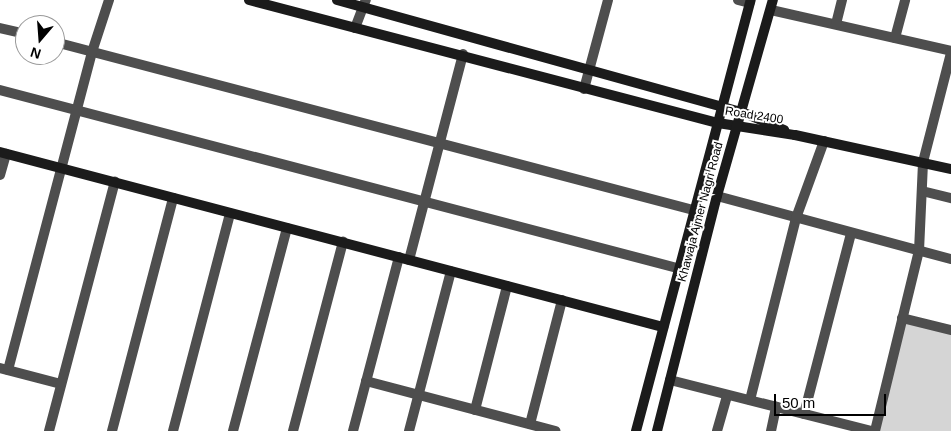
<!DOCTYPE html>
<html>
<head>
<meta charset="utf-8">
<style>
  body { margin:0 }
  #map { position:relative; width:951px; height:431px; overflow:hidden; background:#fff; font-family:Helvetica,sans-serif }
  div>[style] { position:absolute }
  .green>* { inset:0; background:#d5d5d5 }
  .street>* { height:10px; margin:-5px; padding:0 5px; transform-origin:5px; border-radius:5px; background:#4e4e4e }
  .secondary>* { height:10px; margin:-5px; padding:0 5px; transform-origin:5px; border-radius:5px; background:#1b1b1b }
  span { translate:-50% -50%; white-space:nowrap; text-align:center; line-height:1.15; -webkit-text-stroke:4px #fff; paint-order:stroke }
  .street-label { font-size:12px; color:#000 }
  .north { position:absolute; left:15px; top:15px; width:50px; height:50px; box-sizing:border-box; background:#fff; border:1px solid #999; border-radius:50%; rotate:198deg; font-size:14px; font-weight:700; line-height:20px; text-align:center; color:#000 }
  .north::after { content:''; display:block; margin:auto; width:18px; height:22px; background:#000; clip-path:polygon(50% 0,100% 100%,50% 72%,0 100%) }
  .scale { position:absolute; left:774px; top:394px; width:112px; height:22px; box-sizing:border-box; border:2px solid #000; border-top:0; padding-left:6px; font-size:15px; line-height:18px; white-space:nowrap; color:#000; -webkit-text-stroke:4px #fff; paint-order:stroke }
</style>
</head>
<body>
<div id="map">
  <div class="green">
    <div style="clip-path:polygon(902px 318px,951px 330px,951px 431px,875px 431px)"></div>
  </div>
  <div class="street">
    <div style="left:738px;top:0;width:12px;rotate:14deg"></div>
    <div style="left:771px;top:10px;width:185px;rotate:12.8deg"></div>
    <div style="left:836px;top:24px;width:25px;rotate:-76deg"></div>
    <div style="left:0;top:28px;width:26px;rotate:13deg"></div>
    <div style="left:355px;top:28px;width:30px;rotate:-69deg"></div>
    <div style="left:895px;top:38px;width:39px;rotate:-75deg"></div>
    <div style="left:55px;top:42px;width:660px;rotate:14.75deg"></div>
    <div style="left:584px;top:89px;width:92px;rotate:-74.9deg"></div>
    <div style="left:0;top:90px;width:700px;rotate:14.73deg"></div>
    <div style="left:0;top:175px;width:22px;rotate:-74deg"></div>
    <div style="left:922px;top:191px;width:30px;rotate:14deg"></div>
    <div style="left:717px;top:196px;width:242px;rotate:15.1deg"></div>
    <div style="left:409px;top:260px;width:213px;rotate:-75.3deg"></div>
    <div style="left:902px;top:318px;width:50px;rotate:13.8deg"></div>
    <div style="left:0;top:368px;width:63px;rotate:14.7deg"></div>
    <div style="left:8px;top:370px;width:329px;rotate:-75.2deg"></div>
    <div style="left:92px;top:52px;width:55px;rotate:-71.9deg"></div>
    <div style="left:670px;top:380px;width:208px;rotate:14.2deg"></div>
    <div style="left:366px;top:381px;width:196px;rotate:14.8deg"></div>
    <div style="left:750px;top:400px;width:188px;rotate:-75.8deg"></div>
    <div style="left:796px;top:218px;width:82px;rotate:-70deg"></div>
    <div style="left:475px;top:410px;width:128px;rotate:-75.5deg"></div>
    <div style="left:804px;top:414px;width:187px;rotate:-75.4deg"></div>
    <div style="left:530px;top:424px;width:128px;rotate:-75.5deg"></div>
    <div style="left:49px;top:431px;width:258px;rotate:-75.2deg"></div>
    <div style="left:112px;top:431px;width:241px;rotate:-75.3deg"></div>
    <div style="left:173px;top:431px;width:225px;rotate:-75.3deg"></div>
    <div style="left:233px;top:431px;width:210px;rotate:-75.1deg"></div>
    <div style="left:293px;top:431px;width:196px;rotate:-75.2deg"></div>
    <div style="left:353px;top:431px;width:180px;rotate:-75.2deg"></div>
    <div style="left:409px;top:431px;width:165px;rotate:-75.3deg"></div>
    <div style="left:717px;top:431px;width:37px;rotate:-74deg"></div>
    <div style="left:771px;top:431px;width:25px;rotate:-78deg"></div>
    <div style="left:875px;top:431px;width:185px;rotate:-76.3deg"></div>
    <div style="left:919px;top:251px;width:89px;rotate:-87.4deg"></div>
    <div style="left:923px;top:162px;width:113px;rotate:-75.6deg"></div>
  </div>
  <div class="secondary">
    <div style="left:249px;top:0;width:485px;rotate:14.7deg"></div>
    <div style="left:718px;top:123px;width:78px;rotate:8.9deg"></div>
    <div style="left:795px;top:135px;width:160px;rotate:12.3deg"></div>
    <div style="left:337px;top:0;width:420px;rotate:15.5deg"></div>
    <div style="left:742px;top:112px;width:46px;rotate:23.2deg"></div>
    <div style="left:0;top:152px;width:686px;rotate:14.79deg"></div>
    <div style="left:636px;top:431px;width:446px;rotate:-75.1deg"></div>
    <div style="left:657px;top:431px;width:243px;rotate:-75.7deg"></div>
    <div style="left:717px;top:196px;width:204px;rotate:-74.1deg"></div>
  </div>
  <div class="street-label">
    <span style="left:754px;top:116px;rotate:9deg">Road 2400</span>
    <span style="left:701px;top:212px;rotate:-75deg">Khawaja Ajmer Nagri Road</span>
  </div>
  <div class="north">N</div>
  <div class="scale">50 m</div>
</div>
</body>
</html>
